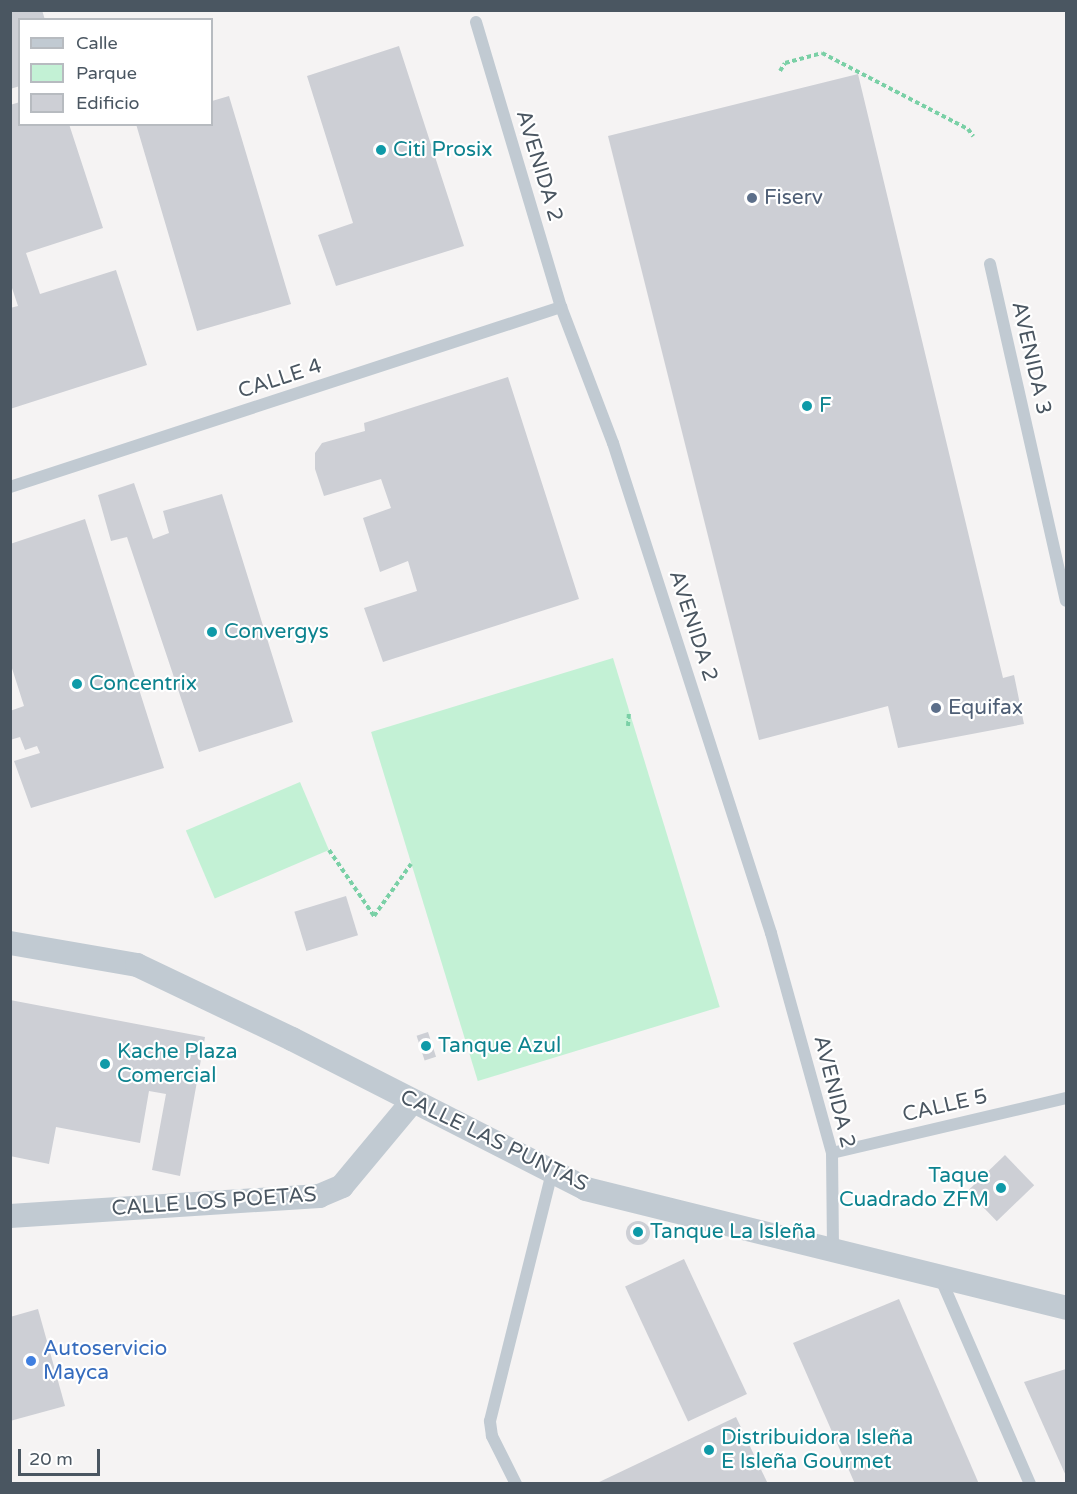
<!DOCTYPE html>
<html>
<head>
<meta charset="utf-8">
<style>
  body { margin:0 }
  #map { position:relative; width:1077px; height:1494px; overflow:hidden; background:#f5f3f3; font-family:"Varela Round",sans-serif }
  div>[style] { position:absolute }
  .green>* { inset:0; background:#c3f1d5; transform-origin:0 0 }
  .building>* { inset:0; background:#cdcfd5; transform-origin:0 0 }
  .round { border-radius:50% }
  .path>* { height:4px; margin-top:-2px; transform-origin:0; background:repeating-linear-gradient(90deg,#7ad0a6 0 4.5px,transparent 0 7.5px) }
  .lane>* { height:12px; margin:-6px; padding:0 6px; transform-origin:6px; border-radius:6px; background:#c1cad2 }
  .street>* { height:24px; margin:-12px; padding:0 12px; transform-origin:12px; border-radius:12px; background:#c1cad2 }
  .dots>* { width:16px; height:16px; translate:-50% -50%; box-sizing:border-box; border:3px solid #fff; border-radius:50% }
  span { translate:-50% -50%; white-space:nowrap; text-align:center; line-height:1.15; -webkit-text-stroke:4.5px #fff; paint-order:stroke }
  .culture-label { font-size:21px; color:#0d838f }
  .left { translate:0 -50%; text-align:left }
  .right { translate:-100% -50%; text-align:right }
  .street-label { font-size:21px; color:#4a5661 }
  .service-label { font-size:21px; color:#4e5e75 }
  .shop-label { font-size:21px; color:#366cbe }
  .frame { position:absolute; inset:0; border:12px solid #4a5661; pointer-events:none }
  .legend { position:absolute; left:18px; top:18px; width:195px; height:108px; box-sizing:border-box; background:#fff; border:2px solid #b7bbc0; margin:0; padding:8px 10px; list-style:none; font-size:18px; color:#4a5661 }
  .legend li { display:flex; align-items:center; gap:12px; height:30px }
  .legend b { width:30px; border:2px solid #b7bbc0 }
  .scale { position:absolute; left:18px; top:1449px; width:82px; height:27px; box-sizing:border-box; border:3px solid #4a5661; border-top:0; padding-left:8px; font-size:18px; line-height:21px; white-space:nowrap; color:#4a5661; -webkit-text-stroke:4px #fff; paint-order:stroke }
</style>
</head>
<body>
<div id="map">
  <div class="green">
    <div style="left:613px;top:658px;width:365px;height:253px;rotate:73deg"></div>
    <div style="left:300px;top:782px;width:74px;height:124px;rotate:67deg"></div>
  </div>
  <div class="building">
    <div style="clip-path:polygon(10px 10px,42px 10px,45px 20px,20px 20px,20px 86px,10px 89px)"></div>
    <div style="clip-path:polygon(399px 46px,464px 246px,336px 286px,318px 235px,353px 223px,307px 76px)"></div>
    <div style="clip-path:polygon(858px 74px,1003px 678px,1014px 675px,1024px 724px,898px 748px,888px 706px,759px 740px,608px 136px)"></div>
    <div style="clip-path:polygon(229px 96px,291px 304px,197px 331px,136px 124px,212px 124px,212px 101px)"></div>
    <div style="clip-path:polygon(20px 102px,20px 124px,69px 124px,103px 228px,26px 253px,40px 294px,116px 270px,147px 365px,10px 409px,10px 308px,18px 306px,10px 282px,10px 105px)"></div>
    <div style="clip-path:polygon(508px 377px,579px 599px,383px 662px,364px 608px,417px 591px,408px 561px,380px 572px,363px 518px,391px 508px,381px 479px,324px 496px,315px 469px,315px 453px,322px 443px,365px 431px,364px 423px)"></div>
    <div style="clip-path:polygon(134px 483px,153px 539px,169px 533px,163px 511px,222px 494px,293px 722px,199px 752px,127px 537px,111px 541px,98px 495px)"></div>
    <div style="clip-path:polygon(85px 519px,164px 768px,31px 808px,14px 761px,40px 753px,37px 746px,25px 750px,20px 737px,10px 740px,10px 711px,24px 706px,10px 662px,10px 544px)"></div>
    <div style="left:346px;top:896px;width:41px;height:54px;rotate:73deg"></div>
    <div style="clip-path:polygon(10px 1000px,205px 1037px,180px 1176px,152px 1170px,166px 1094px,149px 1091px,140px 1143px,56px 1127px,49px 1164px,10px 1156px)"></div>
    <div style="left:428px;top:1032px;width:26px;height:12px;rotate:72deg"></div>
    <div style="left:1005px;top:1155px;width:42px;height:52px;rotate:46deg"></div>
    <div class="round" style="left:626px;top:1221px;width:24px;height:24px"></div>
    <div style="left:684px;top:1259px;width:149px;height:65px;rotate:65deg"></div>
    <div style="clip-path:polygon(899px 1299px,979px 1484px,855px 1484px,793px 1343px)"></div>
    <div style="clip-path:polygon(38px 1309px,65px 1406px,10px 1421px,10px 1317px)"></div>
    <div style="clip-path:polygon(1066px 1369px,1066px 1476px,1024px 1382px)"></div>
    <div style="clip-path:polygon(736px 1417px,768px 1484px,595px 1484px)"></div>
  </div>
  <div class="path">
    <div style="left:780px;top:71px;width:9px;rotate:-58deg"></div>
    <div style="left:785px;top:63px;width:38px;rotate:-15deg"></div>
    <div style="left:822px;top:53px;width:165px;rotate:27.5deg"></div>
    <div style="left:968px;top:129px;width:9px;rotate:54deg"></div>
    <div style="left:628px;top:726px;width:15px;rotate:-86deg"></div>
    <div style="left:329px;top:850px;width:80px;rotate:55.7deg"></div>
    <div style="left:374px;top:916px;width:64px;rotate:-54.6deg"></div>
  </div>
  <div class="lane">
    <div style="left:476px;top:22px;width:297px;rotate:73.4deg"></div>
    <div style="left:561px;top:307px;width:146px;rotate:69.1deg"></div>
    <div style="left:613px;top:443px;width:515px;rotate:72.13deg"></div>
    <div style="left:771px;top:933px;width:228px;rotate:74.5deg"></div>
    <div style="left:832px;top:1153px;width:97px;rotate:89.4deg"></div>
    <div style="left:990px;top:264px;width:345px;rotate:77.3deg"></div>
    <div style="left:10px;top:487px;width:580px;rotate:-18.09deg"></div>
    <div style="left:832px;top:1153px;width:240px;rotate:-13.2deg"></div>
    <div style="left:940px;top:1277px;width:226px;rotate:66.5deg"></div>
    <div style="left:516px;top:1484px;width:54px;rotate:-116.6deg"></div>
    <div style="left:492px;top:1436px;width:15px;rotate:-98deg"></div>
    <div style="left:490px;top:1421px;width:257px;rotate:-76deg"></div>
  </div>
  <div class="street">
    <div style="left:10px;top:943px;width:129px;rotate:9.8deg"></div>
    <div style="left:137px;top:965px;width:172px;rotate:25.5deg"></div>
    <div style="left:292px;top:1039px;width:330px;rotate:27deg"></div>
    <div style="left:586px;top:1189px;width:495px;rotate:13.9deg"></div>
    <div style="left:10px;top:1216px;width:310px;rotate:-3.7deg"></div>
    <div style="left:319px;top:1196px;width:25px;rotate:-23deg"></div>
    <div style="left:342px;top:1186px;width:109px;rotate:-50.2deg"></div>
  </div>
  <div class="dots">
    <div style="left:381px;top:150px;background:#0f9aa8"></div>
    <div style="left:752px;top:198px;background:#5c6f8a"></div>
    <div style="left:807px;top:406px;background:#0f9aa8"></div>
    <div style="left:212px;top:632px;background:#0f9aa8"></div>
    <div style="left:77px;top:684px;background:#0f9aa8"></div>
    <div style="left:936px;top:708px;background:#5c6f8a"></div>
    <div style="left:426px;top:1046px;background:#0f9aa8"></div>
    <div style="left:105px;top:1064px;background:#0f9aa8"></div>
    <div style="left:1001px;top:1188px;background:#0f9aa8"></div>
    <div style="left:638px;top:1232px;background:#0f9aa8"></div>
    <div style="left:31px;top:1361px;background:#3f7fe0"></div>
    <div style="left:709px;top:1450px;background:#0f9aa8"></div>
  </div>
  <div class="culture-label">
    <span class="left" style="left:393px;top:150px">Citi Prosix</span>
    <span class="left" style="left:819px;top:406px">F</span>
    <span class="left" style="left:224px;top:632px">Convergys</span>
    <span class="left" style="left:89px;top:684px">Concentrix</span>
    <span class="left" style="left:438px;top:1046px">Tanque Azul</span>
    <span class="left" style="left:117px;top:1064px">Kache Plaza<br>Comercial</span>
    <span class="right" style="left:989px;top:1188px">Taque<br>Cuadrado ZFM</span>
    <span class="left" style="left:650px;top:1232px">Tanque La Isleña</span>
    <span class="left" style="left:721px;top:1450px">Distribuidora Isleña<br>E Isleña Gourmet</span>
  </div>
  <div class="street-label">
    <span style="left:539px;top:166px;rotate:73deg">AVENIDA 2</span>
    <span style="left:1031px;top:358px;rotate:77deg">AVENIDA 3</span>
    <span style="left:280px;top:379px;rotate:-18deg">CALLE 4</span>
    <span style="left:693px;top:626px;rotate:72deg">AVENIDA 2</span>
    <span style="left:834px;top:1092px;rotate:76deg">AVENIDA 2</span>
    <span style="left:945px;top:1106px;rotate:-13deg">CALLE 5</span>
    <span style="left:494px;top:1141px;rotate:26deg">CALLE LAS PUNTAS</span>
    <span style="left:214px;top:1202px;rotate:-4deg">CALLE LOS POETAS</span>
  </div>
  <div class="service-label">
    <span class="left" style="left:764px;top:198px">Fiserv</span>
    <span class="left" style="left:948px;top:708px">Equifax</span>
  </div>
  <div class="shop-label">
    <span class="left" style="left:43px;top:1361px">Autoservicio<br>Mayca</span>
  </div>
  <div class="frame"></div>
  <ul class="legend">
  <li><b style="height:8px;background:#c1cad2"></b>Calle</li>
  <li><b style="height:16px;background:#c3f1d5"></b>Parque</li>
  <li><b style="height:16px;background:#cdcfd5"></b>Edificio</li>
  </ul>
  <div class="scale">20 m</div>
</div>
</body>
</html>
